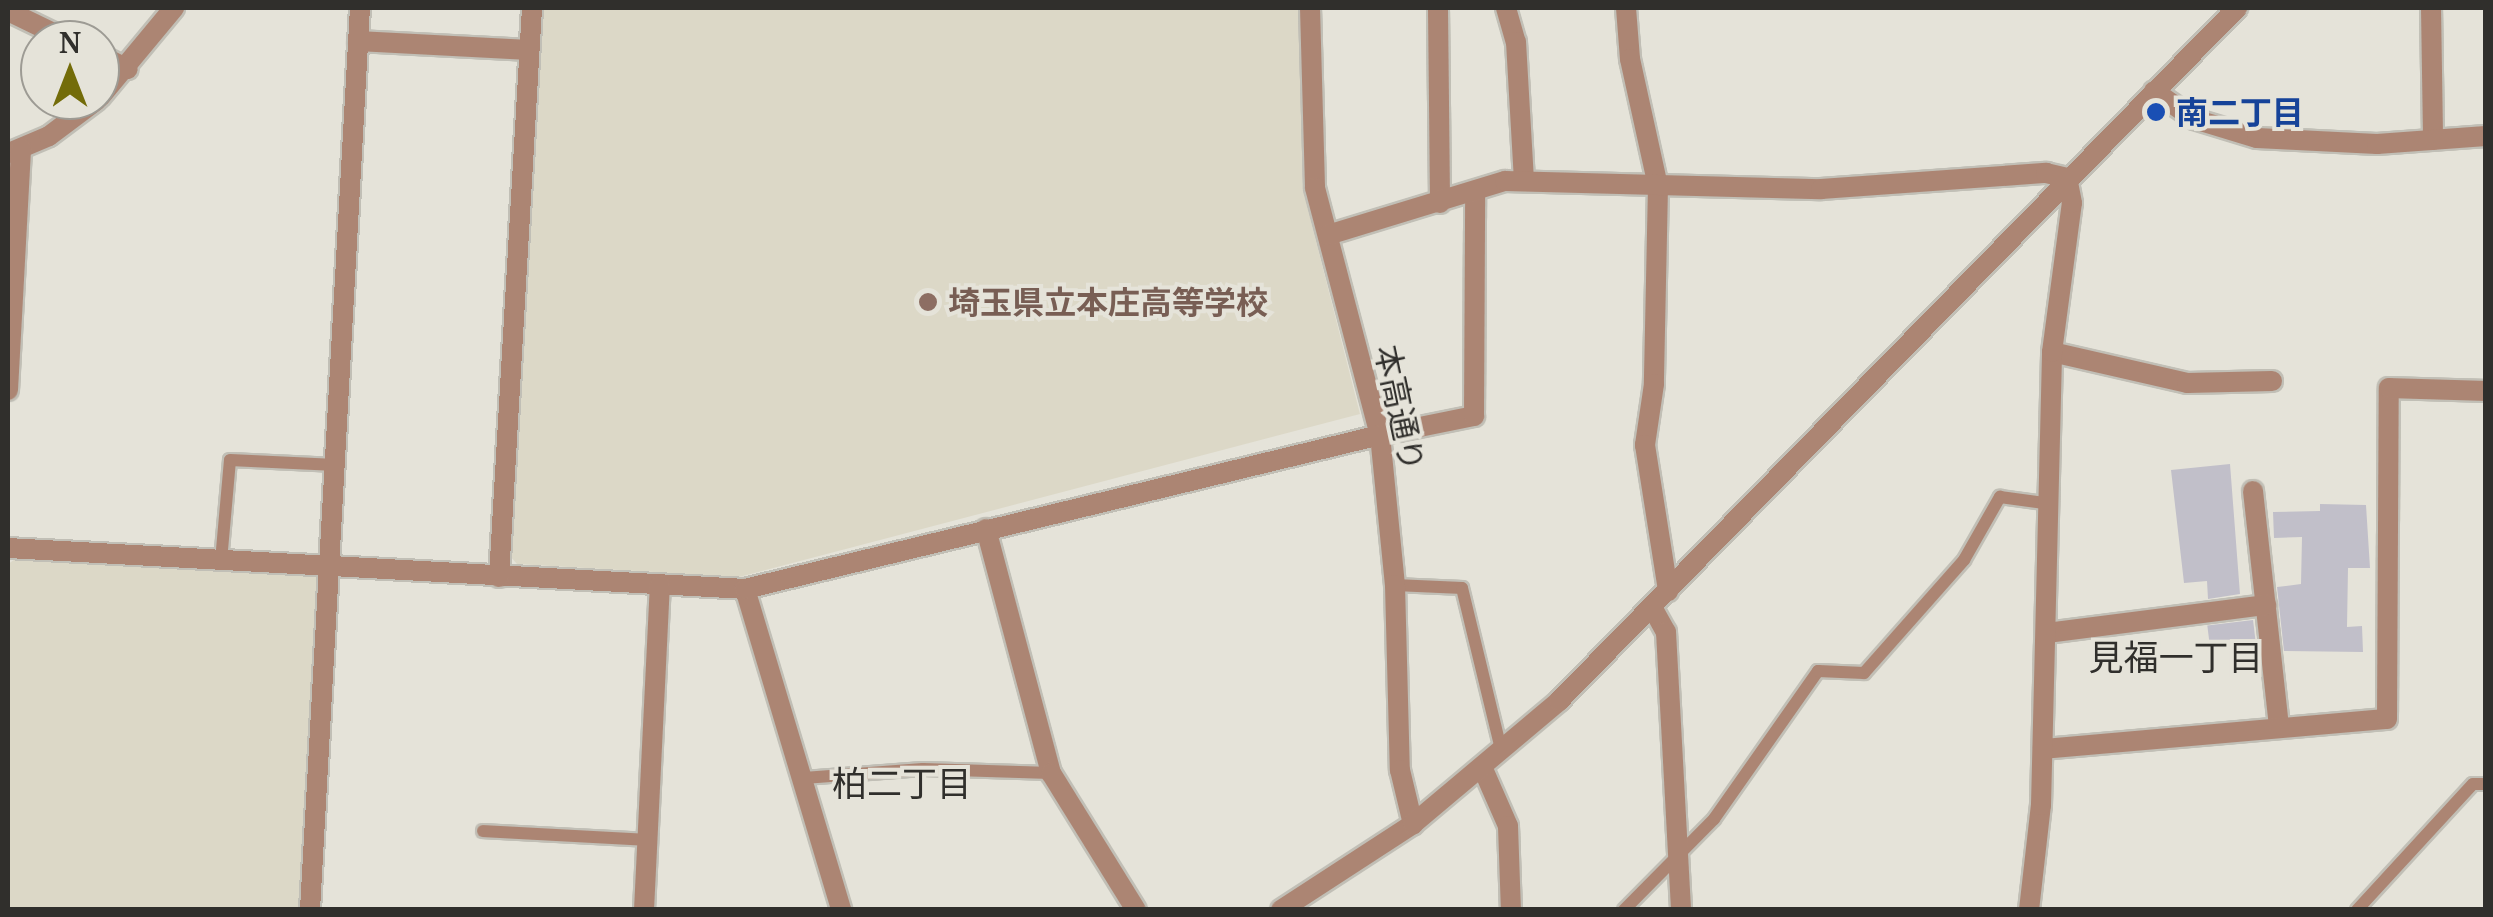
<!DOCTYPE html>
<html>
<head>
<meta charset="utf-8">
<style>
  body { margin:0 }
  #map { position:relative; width:2493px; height:917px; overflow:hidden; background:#e5e3d9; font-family:"Noto Serif","Noto Sans JP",serif }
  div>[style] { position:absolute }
  .built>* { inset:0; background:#dcd8c7 }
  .building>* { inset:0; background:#c1bfc9; transform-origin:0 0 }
  .roads { filter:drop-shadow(2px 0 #c1bfb6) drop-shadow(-2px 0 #c1bfb6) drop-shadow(0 2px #c1bfb6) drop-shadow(0 -2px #c1bfb6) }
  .service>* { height:12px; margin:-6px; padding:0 6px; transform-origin:6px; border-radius:6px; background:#ac8573 }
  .minor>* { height:20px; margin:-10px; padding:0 10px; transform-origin:10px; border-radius:10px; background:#ac8573 }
  .tertiary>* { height:20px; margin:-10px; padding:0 10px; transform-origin:10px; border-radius:10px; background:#ac8573 }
  .dots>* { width:28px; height:28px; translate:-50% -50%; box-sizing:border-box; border:5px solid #e5e3d9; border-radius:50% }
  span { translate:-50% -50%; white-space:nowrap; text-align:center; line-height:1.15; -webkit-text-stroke:8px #e5e3d9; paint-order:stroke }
  .transit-label { font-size:32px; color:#164399; font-weight:700 }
  .left { translate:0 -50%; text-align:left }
  .education-label { font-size:32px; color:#785e54; font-weight:700 }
  .street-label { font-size:32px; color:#302f2c }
  .neighbourhood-label { font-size:35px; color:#302f2c }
  .frame { position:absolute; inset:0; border:10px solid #302f2c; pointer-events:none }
  .north { position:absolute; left:20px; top:20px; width:100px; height:100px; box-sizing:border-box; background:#e5e3d9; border:2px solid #9d9b94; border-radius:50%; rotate:0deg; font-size:28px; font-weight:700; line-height:40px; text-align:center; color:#302f2c }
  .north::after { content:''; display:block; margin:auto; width:35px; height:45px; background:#736c09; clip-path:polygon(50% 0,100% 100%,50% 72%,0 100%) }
</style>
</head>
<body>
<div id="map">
  <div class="built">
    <div style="clip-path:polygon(542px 8px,1299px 8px,1303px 190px,1360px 414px,739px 577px,517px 564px,510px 556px)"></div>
    <div style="clip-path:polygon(17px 558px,324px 575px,304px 909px,8px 909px,8px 564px)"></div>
  </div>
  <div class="building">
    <div style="clip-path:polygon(2230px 464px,2240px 594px,2208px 599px,2207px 581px,2184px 583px,2171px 470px)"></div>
    <div style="clip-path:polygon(2320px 504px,2366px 505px,2370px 568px,2348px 568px,2347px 627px,2362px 626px,2363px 652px,2284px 651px,2277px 587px,2301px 584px,2302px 537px,2274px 538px,2273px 512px,2320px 511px)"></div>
    <div style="left:2253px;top:620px;width:25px;height:46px;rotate:83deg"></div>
  </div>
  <div class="roads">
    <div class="service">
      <div style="left:221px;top:561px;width:101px;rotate:-84.9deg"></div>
      <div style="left:230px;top:460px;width:106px;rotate:2.7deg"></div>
      <div style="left:1395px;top:585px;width:67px;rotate:2.6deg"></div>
      <div style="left:1462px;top:588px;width:170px;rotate:76.4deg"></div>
      <div style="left:804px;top:778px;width:119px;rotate:-4.3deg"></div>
      <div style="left:923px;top:769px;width:128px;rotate:1.8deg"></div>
      <div style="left:483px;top:831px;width:165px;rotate:3.1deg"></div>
      <div style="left:1624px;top:910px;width:128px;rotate:-45.3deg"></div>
      <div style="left:1714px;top:819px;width:181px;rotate:-54.9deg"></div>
      <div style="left:1818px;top:671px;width:46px;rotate:2.5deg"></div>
      <div style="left:1864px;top:673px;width:151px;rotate:-48.5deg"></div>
      <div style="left:1964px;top:560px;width:73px;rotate:-60.3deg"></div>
      <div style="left:2000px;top:497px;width:52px;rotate:7.7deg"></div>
      <div style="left:2357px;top:910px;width:171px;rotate:-47.4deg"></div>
      <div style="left:2473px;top:784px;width:13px"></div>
    </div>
    <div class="minor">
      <div style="left:1438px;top:8px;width:195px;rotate:89.4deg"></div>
      <div style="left:1506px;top:8px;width:35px;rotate:74deg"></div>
      <div style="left:1516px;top:42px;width:139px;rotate:86.7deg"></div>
      <div style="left:1626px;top:8px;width:51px;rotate:85.5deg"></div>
      <div style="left:1630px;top:59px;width:130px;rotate:77.6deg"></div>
      <div style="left:1658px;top:186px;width:198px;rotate:91.2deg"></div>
      <div style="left:1654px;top:384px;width:62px;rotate:98.4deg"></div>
      <div style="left:1645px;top:445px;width:148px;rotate:81deg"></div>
      <div style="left:2431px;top:8px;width:132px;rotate:89.1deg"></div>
      <div style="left:8px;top:11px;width:67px;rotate:25.8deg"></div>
      <div style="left:358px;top:41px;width:171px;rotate:3deg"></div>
      <div style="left:100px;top:55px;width:31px;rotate:27deg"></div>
      <div style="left:2154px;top:91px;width:49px;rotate:35deg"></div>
      <div style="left:2194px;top:119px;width:66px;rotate:16.8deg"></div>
      <div style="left:2257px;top:138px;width:120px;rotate:2.9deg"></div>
      <div style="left:2377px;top:144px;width:109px;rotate:-4.2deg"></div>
      <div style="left:100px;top:97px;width:116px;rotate:-50.3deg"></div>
      <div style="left:9px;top:153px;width:43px;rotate:-23deg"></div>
      <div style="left:49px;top:136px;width:60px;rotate:-36.9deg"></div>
      <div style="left:2052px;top:352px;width:139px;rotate:12.9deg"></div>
      <div style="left:2187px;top:383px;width:85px;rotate:-1.3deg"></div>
      <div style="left:8px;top:390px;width:242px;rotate:-86.9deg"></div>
      <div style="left:1380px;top:435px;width:96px;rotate:-11.4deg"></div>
      <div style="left:1474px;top:416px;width:222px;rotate:-89.7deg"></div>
      <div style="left:2253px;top:491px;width:238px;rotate:83.7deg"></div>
      <div style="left:986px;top:529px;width:253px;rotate:75.1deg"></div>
      <div style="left:1051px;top:773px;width:161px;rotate:58.2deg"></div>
      <div style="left:8px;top:548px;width:738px;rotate:3.18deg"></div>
      <div style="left:745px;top:589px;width:335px;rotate:73.3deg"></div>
      <div style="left:499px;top:577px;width:570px;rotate:-86.68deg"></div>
      <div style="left:1652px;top:607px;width:29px;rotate:61deg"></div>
      <div style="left:1666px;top:632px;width:278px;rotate:86.9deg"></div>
      <div style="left:2047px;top:633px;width:221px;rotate:-7.3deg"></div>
      <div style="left:2043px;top:749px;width:345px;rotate:-5deg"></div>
      <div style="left:2387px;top:719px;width:331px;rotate:-89.7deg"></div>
      <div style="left:2389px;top:388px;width:97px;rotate:1.8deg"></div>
      <div style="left:1483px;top:769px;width:62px;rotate:66.3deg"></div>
      <div style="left:1508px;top:826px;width:84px;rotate:88deg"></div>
      <div style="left:310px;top:910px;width:903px;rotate:-86.83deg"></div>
      <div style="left:644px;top:910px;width:325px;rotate:-87.2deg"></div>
      <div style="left:2029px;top:910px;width:106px;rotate:-83.5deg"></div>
      <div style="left:2041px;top:805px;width:453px;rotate:-88.6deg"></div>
      <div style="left:2052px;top:352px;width:150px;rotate:-82.4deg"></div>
      <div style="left:2072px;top:203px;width:25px;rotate:-101deg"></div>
    </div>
    <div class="tertiary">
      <div style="left:1310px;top:8px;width:180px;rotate:88.4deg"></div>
      <div style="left:1315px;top:188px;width:255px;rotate:75.3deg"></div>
      <div style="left:1380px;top:435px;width:151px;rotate:84.3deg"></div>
      <div style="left:1395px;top:585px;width:185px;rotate:88.5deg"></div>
      <div style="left:1400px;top:770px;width:56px;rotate:76.5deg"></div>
      <div style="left:1328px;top:235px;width:185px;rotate:-17deg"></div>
      <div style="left:1505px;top:181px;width:316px;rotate:1.5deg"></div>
      <div style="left:1821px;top:189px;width:226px;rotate:-4.1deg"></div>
      <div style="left:2046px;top:173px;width:22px;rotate:13deg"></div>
      <div style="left:745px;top:589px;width:653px;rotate:-13.63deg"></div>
      <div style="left:1281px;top:910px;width:158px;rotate:-33.1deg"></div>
      <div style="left:1413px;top:824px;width:191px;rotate:-40.1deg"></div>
      <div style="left:1559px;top:701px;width:970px;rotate:-45.63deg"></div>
    </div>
  </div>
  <div class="dots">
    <div style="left:2156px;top:112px;background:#1a4fb4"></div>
    <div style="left:928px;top:302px;background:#8d6e63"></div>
  </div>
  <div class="transit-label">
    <span class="left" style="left:2176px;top:112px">南二丁目</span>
  </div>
  <div class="education-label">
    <span class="left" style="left:948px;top:302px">埼玉県立本庄高等学校</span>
  </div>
  <div class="street-label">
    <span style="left:1400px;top:408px;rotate:78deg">本高通り</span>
  </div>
  <div class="neighbourhood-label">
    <span style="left:2176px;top:657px">見福一丁目</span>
    <span style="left:902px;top:783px">柏二丁目</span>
  </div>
  <div class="frame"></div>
  <div class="north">N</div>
</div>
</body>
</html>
